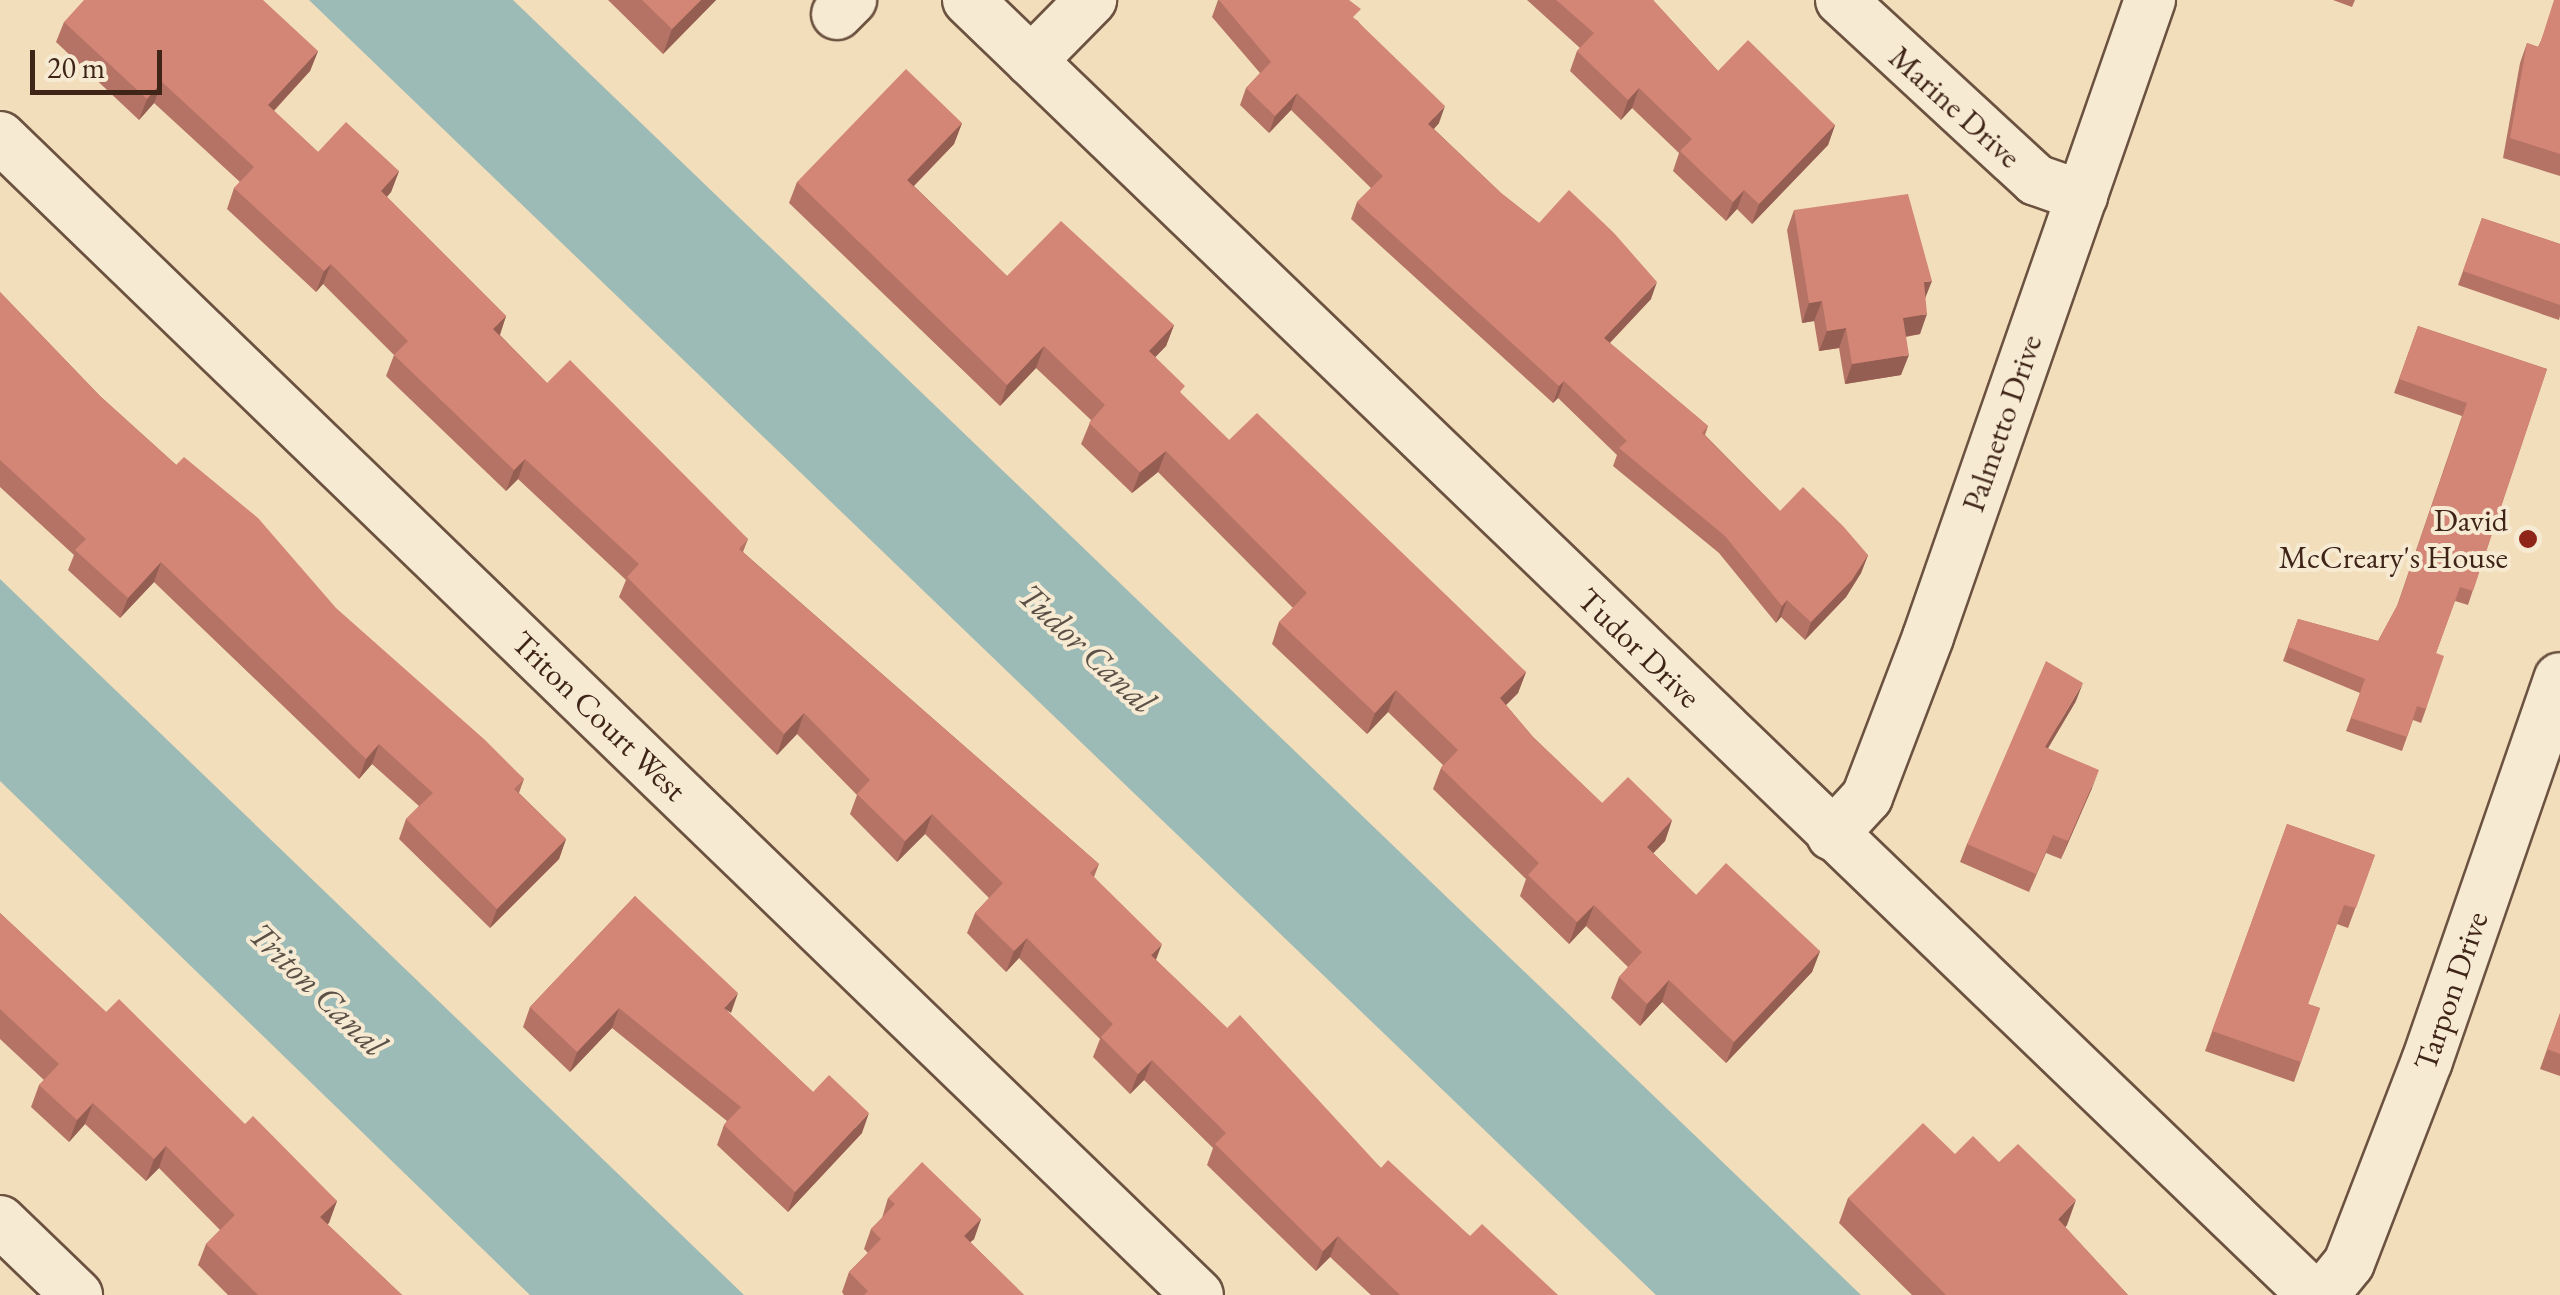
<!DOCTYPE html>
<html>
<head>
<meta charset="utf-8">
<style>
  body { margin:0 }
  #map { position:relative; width:2560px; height:1295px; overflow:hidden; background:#f2debb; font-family:"EB Garamond",serif }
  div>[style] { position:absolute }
  .water>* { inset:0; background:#9cbbb6 }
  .roads { filter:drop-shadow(2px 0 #6c5241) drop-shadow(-2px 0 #6c5241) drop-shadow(0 2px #6c5241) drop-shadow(0 -2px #6c5241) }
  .minor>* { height:50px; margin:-25px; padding:0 25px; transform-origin:25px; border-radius:25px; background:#f7ead3 }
  .wall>* { inset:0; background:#b57365 }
  .shaded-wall>* { inset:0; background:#945e53 }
  .building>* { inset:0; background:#d38676 }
  .dots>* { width:28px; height:28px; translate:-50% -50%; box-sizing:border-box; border:5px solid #f7ead3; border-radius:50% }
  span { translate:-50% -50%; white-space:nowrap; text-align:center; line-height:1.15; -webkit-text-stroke:8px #f7ead3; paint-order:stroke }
  .street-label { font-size:32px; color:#3f2418 }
  .poi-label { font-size:32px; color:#3f2418 }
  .right { translate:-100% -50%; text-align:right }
  .water-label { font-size:35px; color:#5b5147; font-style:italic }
  .scale { position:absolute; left:30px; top:50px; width:132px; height:45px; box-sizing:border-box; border:5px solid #3f2418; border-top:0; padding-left:12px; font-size:30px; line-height:35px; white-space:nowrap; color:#3f2418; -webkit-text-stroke:8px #f7ead3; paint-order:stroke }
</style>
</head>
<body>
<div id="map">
  <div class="water">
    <div style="clip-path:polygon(309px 0,513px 0,1861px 1295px,1656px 1295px)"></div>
    <div style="clip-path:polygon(0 579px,744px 1295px,530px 1295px,0 781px)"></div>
  </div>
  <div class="roads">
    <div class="minor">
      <div style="left:968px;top:0;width:1867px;rotate:43.91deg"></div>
      <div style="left:1841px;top:0;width:265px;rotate:42.7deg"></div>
      <div style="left:2036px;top:180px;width:49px;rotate:19.2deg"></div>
      <div style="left:837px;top:14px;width:20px;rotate:-45deg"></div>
      <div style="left:1031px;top:61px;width:86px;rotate:-45.5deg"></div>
      <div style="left:0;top:137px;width:1666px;rotate:44.03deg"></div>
      <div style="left:1832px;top:835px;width:52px;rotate:-47.4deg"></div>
      <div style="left:1867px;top:797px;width:171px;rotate:-69.1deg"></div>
      <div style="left:1928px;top:637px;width:675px;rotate:-70.79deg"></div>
      <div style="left:0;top:1221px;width:107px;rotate:43.9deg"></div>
      <div style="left:2323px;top:1295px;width:41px;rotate:-50.9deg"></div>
      <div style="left:2349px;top:1263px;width:217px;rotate:-68.9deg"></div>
      <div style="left:2427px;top:1061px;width:405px;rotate:-70.9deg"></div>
    </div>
  </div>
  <div class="wall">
    <div style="clip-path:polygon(608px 0,716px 0,663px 54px)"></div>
    <div style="clip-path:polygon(1218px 0,1357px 20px,1439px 123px,1434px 129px,1501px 193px,1539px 223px,1651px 299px,1610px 343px,1708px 426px,1705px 435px,1780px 511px,1868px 555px,1861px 573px,1846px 597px,1805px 640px,1781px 617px,1776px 623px,1719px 553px,1613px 466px,1617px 455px,1558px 398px,1553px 403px,1351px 219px,1357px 202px,1371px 188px,1291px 110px,1269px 133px,1240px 105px,1246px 88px,1260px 73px,1212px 17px)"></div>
    <div style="clip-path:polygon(1527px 0,1653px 0,1718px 71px,1835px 125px,1828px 145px,1752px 224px,1737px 209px,1726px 221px,1673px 171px,1679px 153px,1632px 108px,1621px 120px,1570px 71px,1577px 51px,1580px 48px)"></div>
    <div style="clip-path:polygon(2333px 0,2355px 0,2352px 7px)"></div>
    <div style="clip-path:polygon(2560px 0,2560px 176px,2503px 158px,2520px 63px,2527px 43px,2538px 47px)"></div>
    <div style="clip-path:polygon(64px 22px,318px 51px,310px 71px,274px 111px,318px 152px,399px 171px,391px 192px,387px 197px,506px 316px,500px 335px,547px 383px,748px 539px,743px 552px,1099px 864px,1094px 877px,1156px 960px,1227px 1028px,1381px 1168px,1470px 1236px,1558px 1295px,1371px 1295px,1330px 1257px,1316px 1271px,1207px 1165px,1213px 1148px,1144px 1080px,1130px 1094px,1093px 1057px,1100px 1039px,1019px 958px,1006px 972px,967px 933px,975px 913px,989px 898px,925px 834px,897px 862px,850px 814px,857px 795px,797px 734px,777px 755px,619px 597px,626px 580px,518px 479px,506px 491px,386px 376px,394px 355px,323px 284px,316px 292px,227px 209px,234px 188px,240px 182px,154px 103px,139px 120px,56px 42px)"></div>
    <div style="clip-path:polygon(962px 123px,954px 144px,914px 186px,1007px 276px,1174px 325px,1166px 346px,1155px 357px,1182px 395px,1229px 440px,1526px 672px,1518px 693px,1506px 705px,1533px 737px,1602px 803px,1672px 820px,1665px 841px,1653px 853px,1696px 895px,1820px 951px,1812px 972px,1726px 1063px,1662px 1002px,1640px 1026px,1611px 998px,1619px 977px,1628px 967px,1586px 926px,1569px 944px,1520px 896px,1526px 879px,1433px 789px,1441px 768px,1443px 765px,1388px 712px,1367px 734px,1272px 644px,1279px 622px,1293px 608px,1158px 472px,1132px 493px,1081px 444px,1091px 420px,1036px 368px,1000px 406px,789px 203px,797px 182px)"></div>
    <div style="clip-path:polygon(1794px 210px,1925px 298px,1920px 334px,1906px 337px,1901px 375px,1845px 384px,1839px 348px,1819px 351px,1814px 321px,1802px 323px,1787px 230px)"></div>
    <div style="clip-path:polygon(2482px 218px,2560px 244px,2560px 316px,2559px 320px,2458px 285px)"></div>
    <div style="clip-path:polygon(0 292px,100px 396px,524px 779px,519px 793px,566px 839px,559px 859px,490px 928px,399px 839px,406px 819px,419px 806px,372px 764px,359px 779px,154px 582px,120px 618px,68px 570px,74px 555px,0 487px)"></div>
    <div style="clip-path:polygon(2418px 326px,2547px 369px,2468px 605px,2455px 601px,2436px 653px,2426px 709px,2421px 723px,2413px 720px,2402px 751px,2346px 731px,2360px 693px,2283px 661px,2298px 619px,2378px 641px,2397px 606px,2462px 416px,2394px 393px)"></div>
    <div style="clip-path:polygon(2076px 701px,2048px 748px,2092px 788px,2061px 859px,2046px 853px,2029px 892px,1960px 862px,1967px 844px)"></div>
    <div style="clip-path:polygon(2287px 824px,2375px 855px,2348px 928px,2337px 924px,2308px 1004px,2320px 1008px,2294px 1082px,2205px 1051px)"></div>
    <div style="clip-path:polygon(635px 896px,730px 1014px,813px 1092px,862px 1133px,788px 1212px,717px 1145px,724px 1125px,727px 1121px,612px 1028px,570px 1072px,523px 1027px,530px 1007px)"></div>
    <div style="clip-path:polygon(0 913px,106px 1012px,337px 1201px,327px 1224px,402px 1295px,228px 1295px,198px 1265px,206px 1244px,220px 1230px,159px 1168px,146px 1181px,85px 1124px,69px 1142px,31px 1107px,39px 1085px,44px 1080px,0 1039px)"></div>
    <div style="clip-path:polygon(2560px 1013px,2560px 1076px,2540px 1069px)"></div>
    <div style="clip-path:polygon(1955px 1154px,2067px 1225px,2065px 1227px,2128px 1295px,1912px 1295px,1839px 1223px,1848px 1198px)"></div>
    <div style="clip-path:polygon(888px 1198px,981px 1219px,974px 1239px,970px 1242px,1024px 1295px,844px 1295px,842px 1292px,849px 1272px,868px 1253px,864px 1249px,871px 1229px,882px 1218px)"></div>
  </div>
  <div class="shaded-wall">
    <div style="clip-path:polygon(701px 0,716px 0,663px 54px,672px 29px)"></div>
    <div style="clip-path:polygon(318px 51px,310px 71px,260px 125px,268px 105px)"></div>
    <div style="clip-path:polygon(162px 82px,154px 103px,139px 120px,147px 99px)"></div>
    <div style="clip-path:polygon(1639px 88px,1632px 108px,1621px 120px,1628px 100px)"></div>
    <div style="clip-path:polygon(1297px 93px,1291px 110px,1269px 133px,1275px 116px)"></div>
    <div style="clip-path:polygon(1445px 106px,1439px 123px,1422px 141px,1428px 124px)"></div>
    <div style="clip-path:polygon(962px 123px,954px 144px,899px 201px,907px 180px)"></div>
    <div style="clip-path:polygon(1835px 125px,1828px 145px,1752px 224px,1759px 204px)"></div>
    <div style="clip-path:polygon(399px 171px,391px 192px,373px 211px,381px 191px)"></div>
    <div style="clip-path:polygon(1744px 190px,1737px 209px,1726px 221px,1733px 202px)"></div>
    <div style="clip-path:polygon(331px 264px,323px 284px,316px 292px,324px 271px)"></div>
    <div style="clip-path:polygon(1932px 281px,1924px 301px,1924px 282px)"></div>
    <div style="clip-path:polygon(1657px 282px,1651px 299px,1598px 355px,1604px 338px)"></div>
    <div style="clip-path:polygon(1822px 301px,1814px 321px,1802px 323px,1809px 303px)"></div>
    <div style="clip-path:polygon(1927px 314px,1920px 334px,1895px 338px,1903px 318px)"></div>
    <div style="clip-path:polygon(506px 316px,499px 337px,493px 329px)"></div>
    <div style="clip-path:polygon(1174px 325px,1166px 346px,1141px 372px,1149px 351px)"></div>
    <div style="clip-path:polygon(1846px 328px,1839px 348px,1819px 351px,1827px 331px)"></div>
    <div style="clip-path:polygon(1044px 346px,1036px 368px,1000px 406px,1007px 385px)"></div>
    <div style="clip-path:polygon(1909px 355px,1901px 375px,1845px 384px,1852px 364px)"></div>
    <div style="clip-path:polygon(1564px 381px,1558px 398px,1553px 403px,1559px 386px)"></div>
    <div style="clip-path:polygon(1166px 451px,1158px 472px,1132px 493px,1140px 472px)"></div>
    <div style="clip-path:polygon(525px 459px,518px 479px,506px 491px,514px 470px)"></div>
    <div style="clip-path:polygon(1868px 555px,1861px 573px,1846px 597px,1805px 640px,1811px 622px)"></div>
    <div style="clip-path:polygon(161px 562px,154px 582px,120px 618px,128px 598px)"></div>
    <div style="clip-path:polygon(1787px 600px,1781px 617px,1776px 623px,1782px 606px)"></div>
    <div style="clip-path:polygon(1526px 672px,1518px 693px,1492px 719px,1500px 698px)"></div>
    <div style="clip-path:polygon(2083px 683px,2076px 701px,2038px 765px,2045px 747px)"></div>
    <div style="clip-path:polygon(1396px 690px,1388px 712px,1367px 734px,1375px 713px)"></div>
    <div style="clip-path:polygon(804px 713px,797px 734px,777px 755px,784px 734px)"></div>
    <div style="clip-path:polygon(379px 744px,372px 764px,359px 779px,366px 759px)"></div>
    <div style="clip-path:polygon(2099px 770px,2092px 788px,2061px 859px,2068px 841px)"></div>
    <div style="clip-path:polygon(932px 814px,925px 834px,897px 862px,905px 841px)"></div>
    <div style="clip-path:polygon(1672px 820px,1665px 841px,1639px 868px,1647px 847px)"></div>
    <div style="clip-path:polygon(566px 839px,559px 859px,490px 928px,497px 909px)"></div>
    <div style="clip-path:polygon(1594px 905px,1586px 926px,1569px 944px,1577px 922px)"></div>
    <div style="clip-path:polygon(1027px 938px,1019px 958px,1006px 972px,1014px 951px)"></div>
    <div style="clip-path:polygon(1162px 944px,1154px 965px,1151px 955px)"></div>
    <div style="clip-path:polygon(1820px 951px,1812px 972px,1726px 1063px,1734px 1042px)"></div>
    <div style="clip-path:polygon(1669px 980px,1662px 1002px,1640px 1026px,1647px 1004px)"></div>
    <div style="clip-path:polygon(738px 993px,731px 1013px,724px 1008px)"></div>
    <div style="clip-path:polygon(619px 1008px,612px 1028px,570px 1072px,577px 1052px)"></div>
    <div style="clip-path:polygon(1152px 1060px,1144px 1080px,1130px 1094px,1138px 1074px)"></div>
    <div style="clip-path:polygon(93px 1103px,85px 1124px,69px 1142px,77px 1120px)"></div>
    <div style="clip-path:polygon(869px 1113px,862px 1133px,788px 1212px,795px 1192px)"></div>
    <div style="clip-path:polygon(166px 1146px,159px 1168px,146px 1181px,154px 1159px)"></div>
    <div style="clip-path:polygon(2076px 1200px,2067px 1225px,2049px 1244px,2058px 1219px)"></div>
    <div style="clip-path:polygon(337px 1201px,329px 1223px,312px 1239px,320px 1217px)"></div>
    <div style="clip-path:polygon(981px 1219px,974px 1239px,956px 1256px,964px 1236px)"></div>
    <div style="clip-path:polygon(1338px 1236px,1330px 1257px,1316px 1271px,1323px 1251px)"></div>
  </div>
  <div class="building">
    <div style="clip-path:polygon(84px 0,263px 0,318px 51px,268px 105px,318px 152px,346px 122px,399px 171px,381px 191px,506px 316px,493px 329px,547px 383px,570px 360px,748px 539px,739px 549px,1099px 864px,1090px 873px,1162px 944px,1151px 955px,1227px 1028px,1240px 1015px,1381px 1168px,1388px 1160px,1470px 1236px,1482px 1224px,1558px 1295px,1400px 1295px,1338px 1236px,1323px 1251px,1215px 1144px,1226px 1133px,1152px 1060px,1138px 1074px,1101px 1037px,1113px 1024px,1027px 938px,1014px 951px,975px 913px,1003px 883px,932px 814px,905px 841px,857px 794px,870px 780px,804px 713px,784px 734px,627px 577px,639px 564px,525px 459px,514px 470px,394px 355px,408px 341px,331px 264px,324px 271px,234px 188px,254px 167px,162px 82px,147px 99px,64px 22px)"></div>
    <div style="clip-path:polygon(642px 0,701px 0,672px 29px)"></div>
    <div style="clip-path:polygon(1219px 0,1349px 0,1361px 9px,1353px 17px,1445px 106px,1428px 124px,1501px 193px,1539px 223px,1569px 190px,1614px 233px,1657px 282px,1604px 338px,1708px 426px,1702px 433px,1780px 511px,1803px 487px,1843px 526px,1868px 555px,1852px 580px,1811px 622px,1787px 600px,1782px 606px,1725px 536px,1619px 448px,1627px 441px,1564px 381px,1559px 386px,1357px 202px,1383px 176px,1297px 93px,1275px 116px,1246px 88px,1271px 62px)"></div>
    <div style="clip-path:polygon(1556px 0,1653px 0,1718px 71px,1748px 40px,1835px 125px,1759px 204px,1744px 190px,1733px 202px,1680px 151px,1692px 139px,1639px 88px,1628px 100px,1577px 51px,1594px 33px)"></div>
    <div style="clip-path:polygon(2554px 0,2560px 0,2560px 154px,2510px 138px,2527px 43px,2539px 47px)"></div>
    <div style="clip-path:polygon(906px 69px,962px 123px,907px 180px,1007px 276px,1061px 221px,1174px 325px,1149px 351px,1185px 386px,1180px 392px,1229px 440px,1257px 413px,1526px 672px,1500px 698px,1533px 737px,1602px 803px,1628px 777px,1672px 820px,1647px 847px,1696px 895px,1726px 863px,1820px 951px,1734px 1042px,1669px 980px,1647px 1004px,1619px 977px,1642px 952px,1594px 905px,1577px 922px,1528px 875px,1539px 863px,1441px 768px,1458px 750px,1396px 690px,1375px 713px,1279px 622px,1307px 593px,1166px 451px,1140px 472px,1089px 423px,1105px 405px,1044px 346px,1007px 385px,797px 182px)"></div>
    <div style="clip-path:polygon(1908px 194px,1932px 281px,1924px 282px,1927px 314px,1903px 318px,1909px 355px,1852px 364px,1846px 328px,1827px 331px,1822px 301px,1809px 303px,1794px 210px)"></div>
    <div style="clip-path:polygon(2482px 218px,2560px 244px,2560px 305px,2463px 271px)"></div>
    <div style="clip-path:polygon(0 292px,100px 396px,176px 465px,184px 457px,258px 518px,336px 608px,485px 740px,524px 779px,514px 789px,566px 839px,497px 909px,406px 819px,433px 793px,379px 744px,366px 759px,161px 562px,128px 598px,75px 550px,86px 539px,0 460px)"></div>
    <div style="clip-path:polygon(2418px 326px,2547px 369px,2473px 591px,2460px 587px,2436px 653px,2444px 656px,2426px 709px,2417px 706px,2407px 737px,2351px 718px,2365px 679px,2288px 647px,2298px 619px,2378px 641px,2398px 604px,2467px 403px,2399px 379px)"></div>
    <div style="clip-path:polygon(2046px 661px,2083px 683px,2045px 747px,2099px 770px,2068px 841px,2053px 835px,2036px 874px,1967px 844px)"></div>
    <div style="clip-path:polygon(2287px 824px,2375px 855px,2356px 908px,2344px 905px,2308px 1004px,2320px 1008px,2301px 1062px,2212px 1031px)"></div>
    <div style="clip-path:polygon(635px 896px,738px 993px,724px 1008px,813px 1092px,829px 1075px,869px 1113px,795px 1192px,724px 1125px,741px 1107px,619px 1008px,577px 1052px,530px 1007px)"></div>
    <div style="clip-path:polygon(0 913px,106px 1012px,119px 999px,245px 1124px,253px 1116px,337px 1201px,320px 1217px,402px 1295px,258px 1295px,206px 1244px,235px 1215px,166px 1146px,154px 1159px,93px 1103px,77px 1120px,39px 1085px,59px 1064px,0 1009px)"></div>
    <div style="clip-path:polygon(2560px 1014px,2560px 1054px,2547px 1049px)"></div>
    <div style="clip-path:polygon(1923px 1123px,1955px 1154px,1973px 1136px,1999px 1162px,2018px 1144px,2076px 1200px,2058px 1219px,2128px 1295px,1946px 1295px,1848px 1198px)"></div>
    <div style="clip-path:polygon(922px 1162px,981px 1219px,964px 1236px,1024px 1295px,864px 1295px,868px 1291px,849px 1272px,881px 1239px,871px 1229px,895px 1204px,888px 1198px)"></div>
  </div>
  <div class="dots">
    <div style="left:2528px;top:539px;background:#8f2418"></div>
  </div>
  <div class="street-label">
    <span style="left:1955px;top:107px;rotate:42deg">Marine Drive</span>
    <span style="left:2002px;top:423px;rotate:-71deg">Palmetto Drive</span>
    <span style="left:1639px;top:648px;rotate:44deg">Tudor Drive</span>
    <span style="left:599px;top:716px;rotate:44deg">Triton Court West</span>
    <span style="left:2451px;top:991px;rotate:-71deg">Tarpon Drive</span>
  </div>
  <div class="poi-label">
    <span class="right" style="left:2508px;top:539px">David<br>McCreary's House</span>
  </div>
  <div class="water-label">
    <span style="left:1087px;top:648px;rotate:43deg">Tudor Canal</span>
    <span style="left:318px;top:989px;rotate:44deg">Triton Canal</span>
  </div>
  <div class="scale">20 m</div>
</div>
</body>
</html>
